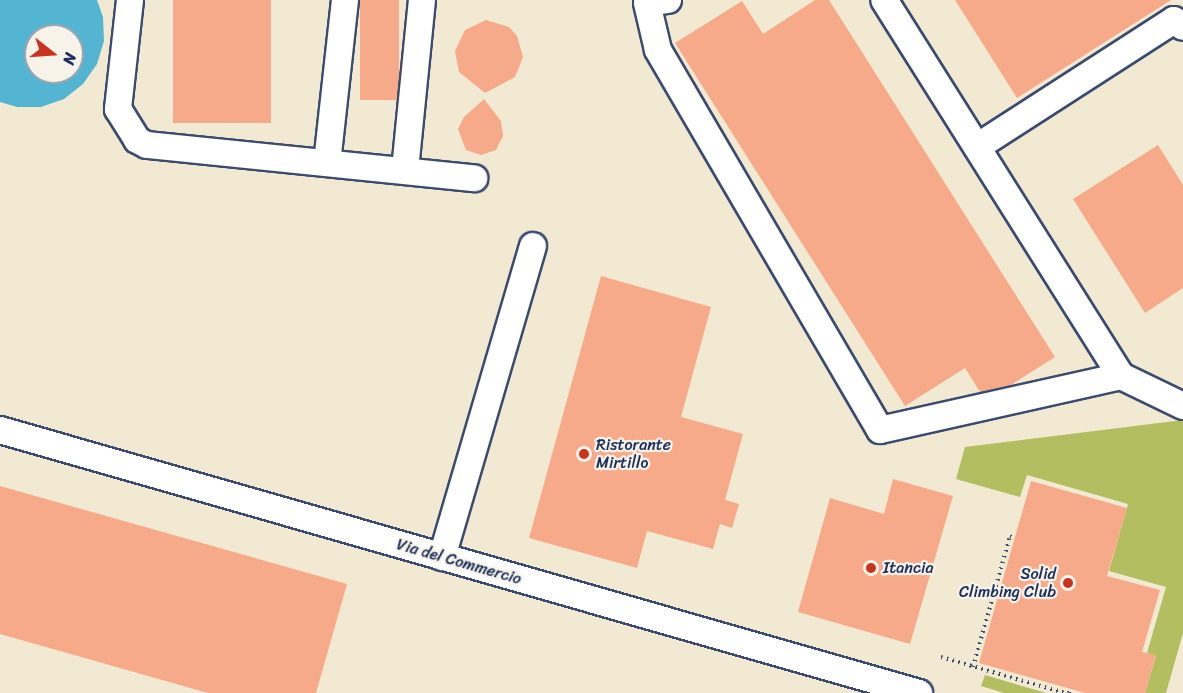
<!DOCTYPE html>
<html>
<head>
<meta charset="utf-8">
<style>
  body { margin:0 }
  #map { position:relative; width:1183px; height:693px; overflow:hidden; background:#f2e9d3; font-family:Sriracha,sans-serif }
  div>[style] { position:absolute }
  .green>* { inset:0; background:#b2be60 }
  .water>* { inset:0; background:#54b5d2 }
  .building>* { inset:0; background:#f6aa89; transform-origin:0 0 }
  .path>* { height:4px; margin-top:-2px; transform-origin:0; background:repeating-linear-gradient(90deg,#3b4b70 0 1.5px,transparent 0 6px) }
  .roads { filter:drop-shadow(2px 0 #3b4b70) drop-shadow(-2px 0 #3b4b70) drop-shadow(0 2px #3b4b70) drop-shadow(0 -2px #3b4b70) }
  .minor>* { height:26px; margin:-13px; padding:0 13px; transform-origin:13px; border-radius:13px; background:#fff }
  .dots>* { width:16px; height:16px; translate:-50% -50%; box-sizing:border-box; border:3px solid #f7f3e8; border-radius:50% }
  span { translate:-50% -50%; white-space:nowrap; text-align:center; line-height:1.15; -webkit-text-stroke:4.5px #f7f3e8; paint-order:stroke }
  .poi-label { font-size:16px; color:#1b2f5e }
  .left { translate:0 -50%; text-align:left }
  .right { translate:-100% -50%; text-align:right }
  .street-label { font-size:16px; color:#1b2f5e }
  .north { position:absolute; left:24px; top:24px; width:60px; height:60px; box-sizing:border-box; background:#f7f3e8; border:2px solid #9fa5b1; border-radius:50%; rotate:107deg; font-size:16px; font-weight:700; line-height:24px; text-align:center; color:#1b2f5e }
  .north::after { content:''; display:block; margin:auto; width:21px; height:27px; background:#c8321e; clip-path:polygon(50% 0,100% 100%,50% 72%,0 100%) }
</style>
</head>
<body>
<div id="map">
  <div class="green">
    <div style="clip-path:polygon(1183px 420px,1183px 633px,1166px 693px,1145px 693px,1156px 656px,1147px 653px,1166px 587px,1109px 571px,1128px 504px,1027px 475px,1020px 497px,956px 479px,965px 447px)"></div>
    <div style="clip-path:polygon(985px 675px,1046px 693px,1004px 693px,981px 686px)"></div>
  </div>
  <div class="water">
    <div style="clip-path:polygon(evenodd,0 0,97px 0,103px 17px,104px 41px,97px 64px,83px 84px,64px 99px,41px 107px,17px 107px,0 102px,0 0,36px 36px,72px 36px,72px 72px,36px 72px,36px 36px)"></div>
  </div>
  <div class="building">
    <div style="left:173px;top:0;width:98px;height:123px"></div>
    <div style="left:360px;top:0;width:39px;height:100px"></div>
    <div style="clip-path:polygon(815px 0,829px 0,1055px 357px,1011px 385px,980px 392px,965px 368px,905px 406px,675px 43px,742px 1px,763px 34px)"></div>
    <div style="clip-path:polygon(955px 0,1171px 0,1017px 98px)"></div>
    <div style="clip-path:polygon(486px 20px,509px 27px,517px 36px,523px 57px,515px 77px,485px 93px,459px 72px,455px 51px,465px 30px)"></div>
    <div style="clip-path:polygon(484px 99px,501px 121px,503px 136px,496px 150px,481px 155px,466px 150px,458px 129px,464px 117px)"></div>
    <div style="clip-path:polygon(1158px 145px,1183px 185px,1183px 288px,1145px 313px,1073px 199px)"></div>
    <div style="clip-path:polygon(601px 276px,711px 307px,681px 417px,743px 434px,725px 500px,739px 504px,732px 528px,720px 524px,713px 549px,647px 531px,637px 568px,529px 538px)"></div>
    <div style="clip-path:polygon(893px 479px,953px 496px,910px 644px,798px 612px,830px 498px,884px 514px)"></div>
    <div style="clip-path:polygon(1031px 481px,1127px 508px,1107px 576px,1160px 590px,1142px 652px,1156px 655px,1145px 693px,1085px 693px,979px 663px)"></div>
    <div style="clip-path:polygon(0 486px,347px 584px,316px 693px,208px 693px,0 634px)"></div>
  </div>
  <div class="path">
    <div style="left:941px;top:657px;width:129px;rotate:16.2deg"></div>
    <div style="left:973px;top:667px;width:136px;rotate:-74.2deg"></div>
    <div style="left:1010px;top:536px;width:5px;rotate:22deg"></div>
    <div style="left:1069px;top:693px;width:4px;rotate:-76deg"></div>
  </div>
  <div class="roads">
    <div class="minor">
      <div style="left:130px;top:0;width:110px;rotate:96.3deg"></div>
      <div style="left:118px;top:109px;width:36px;rotate:58deg"></div>
      <div style="left:137px;top:140px;width:11px;rotate:27deg"></div>
      <div style="left:147px;top:145px;width:329px;rotate:5.8deg"></div>
      <div style="left:668px;top:0;width:21px;rotate:172deg"></div>
      <div style="left:647px;top:3px;width:48px;rotate:76.8deg"></div>
      <div style="left:658px;top:50px;width:440px;rotate:59.7deg"></div>
      <div style="left:880px;top:430px;width:247px;rotate:-12.6deg"></div>
      <div style="left:1121px;top:376px;width:444px;rotate:-122.2deg"></div>
      <div style="left:977px;top:147px;width:234px;rotate:-32.8deg"></div>
      <div style="left:1174px;top:20px;width:11px;rotate:38deg"></div>
      <div style="left:327px;top:163px;width:164px;rotate:-83.7deg"></div>
      <div style="left:405px;top:170px;width:171px;rotate:-84.3deg"></div>
      <div style="left:1121px;top:376px;width:69px;rotate:25.8deg"></div>
      <div style="left:0;top:430px;width:956px;rotate:15.97deg"></div>
      <div style="left:442px;top:557px;width:324px;rotate:-73.7deg"></div>
    </div>
  </div>
  <div class="dots">
    <div style="left:584px;top:454px;background:#c8321e"></div>
    <div style="left:871px;top:568px;background:#c8321e"></div>
    <div style="left:1068px;top:583px;background:#c8321e"></div>
  </div>
  <div class="poi-label">
    <span class="left" style="left:596px;top:454px">Ristorante<br>Mirtillo</span>
    <span class="left" style="left:883px;top:568px">Itancia</span>
    <span class="right" style="left:1056px;top:583px">Solid<br>Climbing Club</span>
  </div>
  <div class="street-label">
    <span style="left:459px;top:562px;rotate:16deg">Via del Commercio</span>
  </div>
  <div class="north">N</div>
</div>
</body>
</html>
